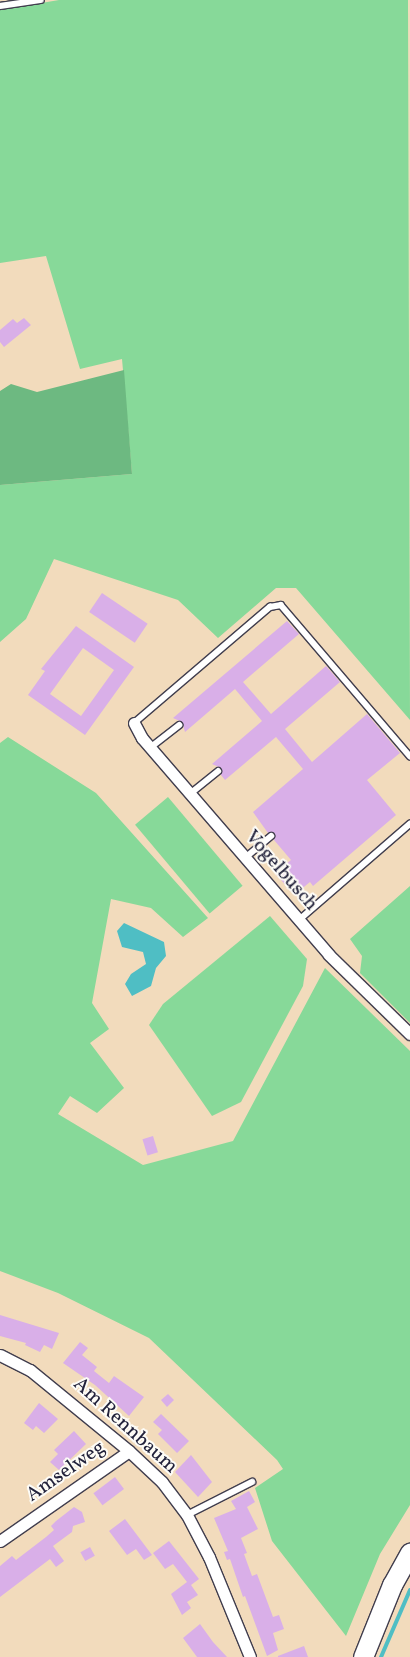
<!DOCTYPE html>
<html>
<head>
<meta charset="utf-8">
<style>
  body { margin:0 }
  #map { position:relative; width:410px; height:1657px; overflow:hidden; background:#f2dbbc; font-family:Vollkorn,serif }
  div>[style] { position:absolute }
  .green>* { inset:0; background:#87d999; transform-origin:0 0 }
  .forest>* { inset:0; background:#6db981 }
  .water>* { inset:0; background:#4fbec4 }
  .stream>* { height:4px; margin:-2px; padding:0 2px; transform-origin:2px; border-radius:2px; background:#4fbec4 }
  .building>* { inset:0; background:#d9afe8; transform-origin:0 0 }
  .roads { filter:drop-shadow(1px 0 #413e4e) drop-shadow(-1px 0 #413e4e) drop-shadow(0 1px #413e4e) drop-shadow(0 -1px #413e4e) }
  .service>* { height:5.5px; margin:-2.75px; padding:0 2.75px; transform-origin:2.75px; border-radius:2.75px; background:#fff }
  .minor>* { height:11px; margin:-5.5px; padding:0 5.5px; transform-origin:5.5px; border-radius:5.5px; background:#fff }
  .primary>* { height:19px; margin:-9.5px; padding:0 9.5px; transform-origin:9.5px; border-radius:9.5px; background:#fff }
  span { translate:-50% -50%; white-space:nowrap; text-align:center; line-height:1.15; -webkit-text-stroke:4px #fdfcf7; paint-order:stroke }
  .street-label { font-size:20px; color:#22223b }
</style>
</head>
<body>
<div id="map">
  <div class="green">
    <div style="clip-path:polygon(59px 0,408px 0,410px 720px,296px 588px,276px 588px,218px 638px,178px 600px,54px 559px,26px 619px,0 642px,0 485px,132px 474px,122px 359px,80px 369px,46px 256px,0 263px,0 10px)"></div>
    <div style="clip-path:polygon(8px 737px,96px 793px,208px 918px,183px 937px,151px 908px,111px 899px,92px 1003px,109px 1029px,90px 1043px,124px 1088px,97px 1113px,70px 1096px,58px 1114px,143px 1165px,233px 1141px,325px 968px,410px 1051px,410px 1505px,380px 1554px,346px 1636px,272px 1541px,255px 1488px,283px 1469px,277px 1460px,149px 1338px,58px 1293px,0 1271px,0 743px)"></div>
    <div style="left:168px;top:797px;width:116px;height:43px;rotate:50deg"></div>
    <div style="clip-path:polygon(410px 886px,410px 1023px,360px 973px,362px 956px,350px 939px)"></div>
    <div style="clip-path:polygon(270px 916px,307px 959px,303px 986px,241px 1102px,212px 1116px,149px 1025px,163px 1004px)"></div>
  </div>
  <div class="forest">
    <div style="clip-path:polygon(124px 370px,132px 474px,0 485px,0 391px,11px 384px,37px 392px)"></div>
  </div>
  <div class="water">
    <div style="clip-path:polygon(124px 923px,164px 942px,166px 956px,156px 968px,151px 986px,132px 996px,125px 984px,131px 974px,146px 964px,143px 952px,122px 947px,117px 931px)"></div>
  </div>
  <div class="stream">
    <div style="left:381px;top:1657px;width:73px;rotate:-66.6deg"></div>
  </div>
  <div class="building">
    <div style="clip-path:polygon(24px 318px,31px 325px,4px 347px,0 342px,0 330px,13px 319px,17px 323px)"></div>
    <div style="left:102px;top:593px;width:55px;height:23px;rotate:34deg"></div>
    <div style="clip-path:polygon(287px 621px,299px 634px,243px 682px,271px 714px,326px 666px,340px 682px,285px 729px,312px 762px,367px 714px,400px 753px,367px 780px,396px 815px,313px 886px,310px 882px,294px 895px,275px 873px,291px 860px,274px 840px,275px 833px,268px 833px,253px 812px,303px 769px,276px 737px,225px 780px,221px 775px,221px 768px,212px 764px,262px 721px,235px 689px,185px 732px,182px 722px,173px 718px)"></div>
    <div style="clip-path:polygon(evenodd,76px 626px,134px 667px,85px 735px,28px 695px,45px 671px,41px 669px,76px 626px,83px 648px,114px 670px,81px 716px,50px 694px,83px 648px)"></div>
    <div style="left:153px;top:1136px;width:17px;height:11px;rotate:73deg"></div>
    <div style="clip-path:polygon(0 1315px,59px 1333px,52px 1349px,44px 1345px,40px 1352px,25px 1345px,26px 1343px,0 1336px)"></div>
    <div style="clip-path:polygon(80px 1342px,88px 1348px,82px 1355px,97px 1367px,94px 1371px,109px 1383px,114px 1376px,144px 1397px,129px 1416px,95px 1385px,63px 1363px)"></div>
    <div style="clip-path:polygon(168px 1394px,174px 1400px,167px 1407px,161px 1400px)"></div>
    <div style="clip-path:polygon(39px 1403px,58px 1419px,44px 1433px,36px 1426px,33px 1430px,24px 1423px)"></div>
    <div style="clip-path:polygon(161px 1414px,189px 1441px,177px 1453px,158px 1434px,162px 1430px,153px 1422px)"></div>
    <div style="clip-path:polygon(74px 1431px,86px 1444px,59px 1470px,50px 1462px,58px 1454px,54px 1450px)"></div>
    <div style="clip-path:polygon(191px 1455px,212px 1482px,198px 1497px,175px 1472px)"></div>
    <div style="left:115px;top:1477px;width:15px;height:27px;rotate:53deg"></div>
    <div style="clip-path:polygon(249px 1491px,255px 1502px,247px 1507px,258px 1529px,241px 1538px,247px 1553px,244px 1554px,252px 1576px,257px 1574px,273px 1617px,279px 1615px,284px 1629px,273px 1633px,278px 1650px,267px 1656px,245px 1596px,243px 1597px,230px 1559px,227px 1560px,224px 1552px,228px 1551px,214px 1518px,236px 1509px,231px 1501px)"></div>
    <div style="clip-path:polygon(74px 1507px,82px 1512px,85px 1522px,73px 1526px,72px 1532px,53px 1546px,64px 1561px,56px 1567px,50px 1559px,0 1597px,0 1566px,12px 1556px,16px 1560px,46px 1537px,54px 1530px,51px 1526px,56px 1521px)"></div>
    <div style="clip-path:polygon(125px 1519px,152px 1555px,144px 1560px,136px 1549px,127px 1555px,109px 1531px)"></div>
    <div style="clip-path:polygon(169px 1541px,199px 1579px,191px 1585px,198px 1595px,187px 1602px,191px 1608px,182px 1615px,171px 1594px,187px 1582px,173px 1564px,165px 1569px,153px 1553px)"></div>
    <div style="left:90px;top:1547px;width:10px;height:11px;rotate:61deg"></div>
    <div style="clip-path:polygon(200px 1624px,213px 1642px,227px 1657px,197px 1657px,183px 1638px)"></div>
    <div style="clip-path:polygon(304px 1646px,308px 1657px,278px 1657px,278px 1656px)"></div>
  </div>
  <div class="roads">
    <div class="service">
      <div style="left:0;top:6px;width:41px;rotate:-8.3deg"></div>
      <div style="left:134px;top:723px;width:179px;rotate:-40.5deg"></div>
      <div style="left:270px;top:607px;width:11px;rotate:-10deg"></div>
      <div style="left:281px;top:605px;width:199px;rotate:49.5deg"></div>
      <div style="left:150px;top:748px;width:37px;rotate:-38deg"></div>
      <div style="left:190px;top:794px;width:36px;rotate:-39deg"></div>
      <div style="left:245px;top:858px;width:34px;rotate:-40deg"></div>
      <div style="left:299px;top:920px;width:147px;rotate:-40.9deg"></div>
      <div style="left:187px;top:1515px;width:73px;rotate:-26.9deg"></div>
    </div>
    <div class="minor">
      <div style="left:134px;top:723px;width:17px;rotate:62deg"></div>
      <div style="left:142px;top:738px;width:286px;rotate:49.2deg"></div>
      <div style="left:329px;top:955px;width:113px;rotate:44.3deg"></div>
      <div style="left:0;top:1355px;width:34px;rotate:27deg"></div>
      <div style="left:30px;top:1370px;width:128px;rotate:39.3deg"></div>
      <div style="left:129px;top:1451px;width:45px;rotate:43.2deg"></div>
      <div style="left:162px;top:1482px;width:41px;rotate:52.9deg"></div>
      <div style="left:187px;top:1515px;width:47px;rotate:62.4deg"></div>
      <div style="left:209px;top:1557px;width:108px;rotate:67.7deg"></div>
      <div style="left:0;top:1541px;width:157px;rotate:-34.9deg"></div>
    </div>
    <div class="primary">
      <div style="left:363px;top:1657px;width:78px;rotate:-68.1deg"></div>
      <div style="left:392px;top:1585px;width:37px;rotate:-61deg"></div>
    </div>
  </div>
  <div class="street-label">
    <span style="left:281px;top:871px;rotate:49deg">Vogelbusch</span>
    <span style="left:125px;top:1426px;rotate:42deg">Am Rennbaum</span>
    <span style="left:66px;top:1472px;rotate:-35deg">Amselweg</span>
  </div>
</div>
</body>
</html>
